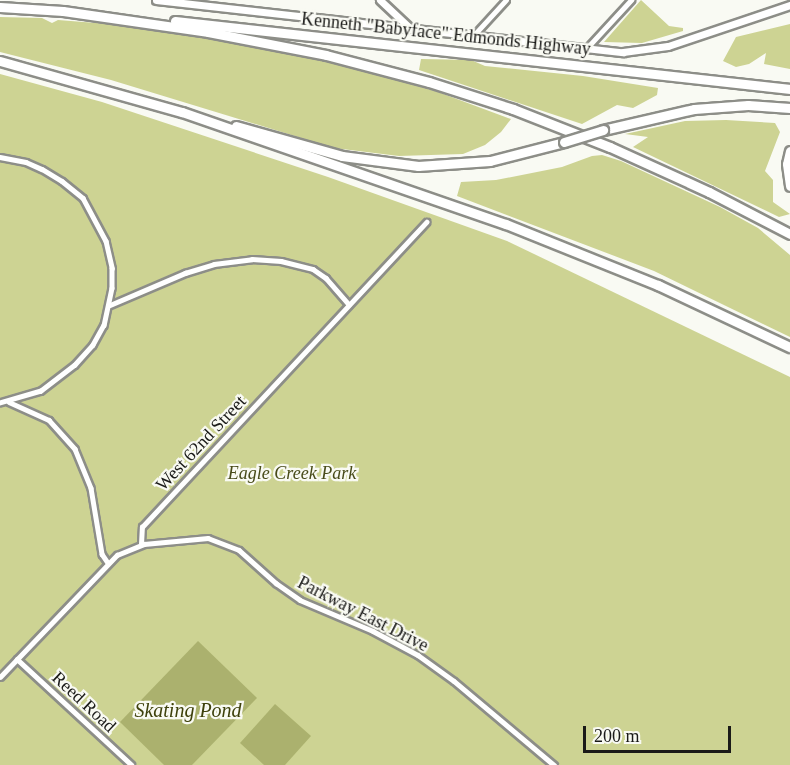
<!DOCTYPE html>
<html>
<head>
<meta charset="utf-8">
<style>
  body { margin:0 }
  #map { position:relative; width:790px; height:765px; overflow:hidden; background:#f9faf3; font-family:Georgia,serif }
  div>[style] { position:absolute }
  .green>* { inset:0; background:#cdd393 }
  .water>* { inset:0; background:#abb16e }
  .roads { filter:drop-shadow(2px 0 #8d8e88) drop-shadow(-2px 0 #8d8e88) drop-shadow(0 2px #8d8e88) drop-shadow(0 -2px #8d8e88) }
  .street>* { height:4.5px; margin:-2.25px; padding:0 2.25px; transform-origin:2.25px; border-radius:2.25px; background:#fff }
  .secondary>* { height:7px; margin:-3.5px; padding:0 3.5px; transform-origin:3.5px; border-radius:3.5px; background:#fff }
  .highway>* { height:9px; margin:-4.5px; padding:0 4.5px; transform-origin:4.5px; border-radius:4.5px; background:#fff }
  .bridges { filter:drop-shadow(2px 0 #8d8e88) drop-shadow(-2px 0 #8d8e88) drop-shadow(0 2px #8d8e88) drop-shadow(0 -2px #8d8e88) }
  .highway-bridge>* { height:9px; margin:-4.5px; padding:0 4.5px; transform-origin:4.5px; border-radius:4.5px; background:#fff }
  span { translate:-50% -50%; white-space:nowrap; text-align:center; line-height:1.15; -webkit-text-stroke:4.5px #f9faf3; paint-order:stroke }
  .street-label { font-size:18px; color:#1a1a18 }
  .park-label { font-size:18px; color:#484b19; font-style:italic }
  .water-label { font-size:20px; color:#3e410c; font-style:italic }
  .scale { position:absolute; left:583px; top:726px; width:148px; height:27px; box-sizing:border-box; border:3px solid #1a1a18; border-top:0; padding-left:8px; font-size:18px; line-height:21px; white-space:nowrap; color:#1a1a18; -webkit-text-stroke:4px #f9faf3; paint-order:stroke }
</style>
</head>
<body>
<div id="map">
  <div class="green">
    <div style="clip-path:polygon(641px 0,669px 26px,683px 28px,683px 31px,642px 43px,604px 42px)"></div>
    <div style="clip-path:polygon(0 17px,42px 18px,52px 23px,58px 20px,109px 24px,271px 48px,342px 64px,438px 92px,511px 119px,501px 132px,485px 145px,463px 154px,399px 156px,334px 148px,111px 80px,0 52px)"></div>
    <div style="clip-path:polygon(790px 24px,790px 69px,764px 64px,766px 53px,749px 64px,736px 67px,723px 61px,736px 37px)"></div>
    <div style="clip-path:polygon(421px 59px,471px 60px,485px 66px,583px 76px,658px 88px,657px 95px,633px 108px,617px 105px,582px 124px,419px 70px)"></div>
    <div style="clip-path:polygon(0 74px,102px 102px,328px 177px,507px 241px,790px 377px,790px 765px,0 765px)"></div>
    <div style="clip-path:polygon(726px 120px,775px 123px,780px 132px,765px 171px,773px 180px,773px 202px,790px 214px,779px 217px,633px 147px,648px 137px,625px 134px,685px 121px)"></div>
    <div style="clip-path:polygon(602px 155px,621px 161px,720px 207px,758px 228px,790px 255px,790px 337px,654px 271px,457px 196px,461px 182px,496px 180px,562px 167px,592px 156px)"></div>
  </div>
  <div class="water">
    <div style="clip-path:polygon(198px 641px,257px 698px,192px 765px,164px 765px,120px 722px)"></div>
    <div style="clip-path:polygon(275px 704px,311px 736px,285px 765px,264px 765px,240px 743px)"></div>
  </div>
  <div class="roads">
    <div class="street">
      <div style="left:474px;top:35px;width:47px;rotate:-47.6deg"></div>
      <div style="left:586px;top:49px;width:67px;rotate:-47.4deg"></div>
      <div style="left:0;top:157px;width:26px;rotate:11deg"></div>
      <div style="left:26px;top:162px;width:17px;rotate:24deg"></div>
      <div style="left:42px;top:169px;width:23px;rotate:31deg"></div>
      <div style="left:62px;top:181px;width:27px;rotate:39deg"></div>
      <div style="left:83px;top:198px;width:49px;rotate:61.9deg"></div>
      <div style="left:106px;top:241px;width:28px;rotate:77deg"></div>
      <div style="left:112px;top:268px;width:20px;rotate:90deg"></div>
      <div style="left:112px;top:288px;width:38px;rotate:102deg"></div>
      <div style="left:104px;top:325px;width:23px;rotate:119deg"></div>
      <div style="left:93px;top:345px;width:27px;rotate:132deg"></div>
      <div style="left:75px;top:365px;width:43px;rotate:142.6deg"></div>
      <div style="left:41px;top:391px;width:43px;rotate:163.7deg"></div>
      <div style="left:110px;top:305px;width:82px;rotate:-23.1deg"></div>
      <div style="left:185px;top:273px;width:30px;rotate:-17deg"></div>
      <div style="left:214px;top:264px;width:38px;rotate:-7deg"></div>
      <div style="left:252px;top:259px;width:29px;rotate:4deg"></div>
      <div style="left:281px;top:261px;width:33px;rotate:14deg"></div>
      <div style="left:313px;top:269px;width:16px;rotate:35deg"></div>
      <div style="left:326px;top:278px;width:35px;rotate:49deg"></div>
      <div style="left:9px;top:402px;width:44px;rotate:24.2deg"></div>
      <div style="left:49px;top:420px;width:39px;rotate:48deg"></div>
      <div style="left:75px;top:449px;width:42px;rotate:67.7deg"></div>
      <div style="left:91px;top:488px;width:67px;rotate:80.5deg"></div>
      <div style="left:102px;top:554px;width:11px;rotate:56deg"></div>
      <div style="left:141px;top:544px;width:17px;rotate:-87deg"></div>
      <div style="left:142px;top:527px;width:417px;rotate:-47deg"></div>
      <div style="left:17px;top:659px;width:156px;rotate:42.7deg"></div>
      <div style="left:0;top:677px;width:169px;rotate:-46.2deg"></div>
      <div style="left:117px;top:555px;width:29px;rotate:-22deg"></div>
      <div style="left:144px;top:544px;width:64px;rotate:-5.4deg"></div>
      <div style="left:208px;top:538px;width:33px;rotate:21deg"></div>
      <div style="left:239px;top:550px;width:50px;rotate:41.7deg"></div>
      <div style="left:276px;top:583px;width:29px;rotate:35deg"></div>
      <div style="left:300px;top:600px;width:79px;rotate:23deg"></div>
      <div style="left:373px;top:631px;width:51px;rotate:28.1deg"></div>
      <div style="left:418px;top:655px;width:44px;rotate:35.8deg"></div>
      <div style="left:454px;top:681px;width:131px;rotate:40deg"></div>
    </div>
    <div class="secondary">
      <div style="left:156px;top:0;width:470px;rotate:6.4deg"></div>
      <div style="left:623px;top:52px;width:45px;rotate:-7.6deg"></div>
      <div style="left:668px;top:46px;width:129px;rotate:-18.6deg"></div>
      <div style="left:380px;top:0;width:42px;rotate:43.1deg"></div>
    </div>
    <div class="highway">
      <div style="left:0;top:7px;width:63px;rotate:3.6deg"></div>
      <div style="left:63px;top:11px;width:147px;rotate:8.2deg"></div>
      <div style="left:208px;top:32px;width:120px;rotate:11deg"></div>
      <div style="left:326px;top:55px;width:106px;rotate:14.7deg"></div>
      <div style="left:429px;top:82px;width:88px;rotate:17.8deg"></div>
      <div style="left:513px;top:109px;width:104px;rotate:21.4deg"></div>
      <div style="left:610px;top:147px;width:109px;rotate:24.4deg"></div>
      <div style="left:709px;top:192px;width:91px;rotate:27.4deg"></div>
      <div style="left:175px;top:21px;width:619px;rotate:6.31deg"></div>
      <div style="left:0;top:61px;width:189px;rotate:15.7deg"></div>
      <div style="left:182px;top:112px;width:343px;rotate:19.1deg"></div>
      <div style="left:506px;top:224px;width:164px;rotate:21.9deg"></div>
      <div style="left:658px;top:285px;width:146px;rotate:25.2deg"></div>
      <div style="left:236px;top:126px;width:110px;rotate:15.8deg"></div>
      <div style="left:342px;top:156px;width:77px;rotate:7.5deg"></div>
      <div style="left:418px;top:166px;width:72px;rotate:-4deg"></div>
      <div style="left:490px;top:161px;width:76px;rotate:-14.4deg"></div>
      <div style="left:603px;top:130px;width:93px;rotate:-13deg"></div>
      <div style="left:694px;top:109px;width:54px;rotate:-4.2deg"></div>
      <div style="left:748px;top:105px;width:42px;rotate:4.1deg"></div>
      <div style="left:790px;top:151px;width:13px;rotate:103deg"></div>
      <div style="left:787px;top:164px;width:22px;rotate:82deg"></div>
    </div>
  </div>
  <div class="bridges">
    <div class="highway-bridge">
      <div style="left:564px;top:142px;width:41px;rotate:-17.1deg"></div>
    </div>
  </div>
  <div class="street-label">
    <span style="left:446px;top:34px;rotate:6deg">Kenneth "Babyface" Edmonds Highway</span>
    <span style="left:201px;top:443px;rotate:-47deg">West 62nd Street</span>
    <span style="left:363px;top:614px;rotate:27deg">Parkway East Drive</span>
    <span style="left:84px;top:702px;rotate:43deg">Reed Road</span>
  </div>
  <div class="park-label">
    <span style="left:292px;top:473px">Eagle Creek Park</span>
  </div>
  <div class="water-label">
    <span style="left:188px;top:710px">Skating Pond</span>
  </div>
  <div class="scale">200 m</div>
</div>
</body>
</html>
